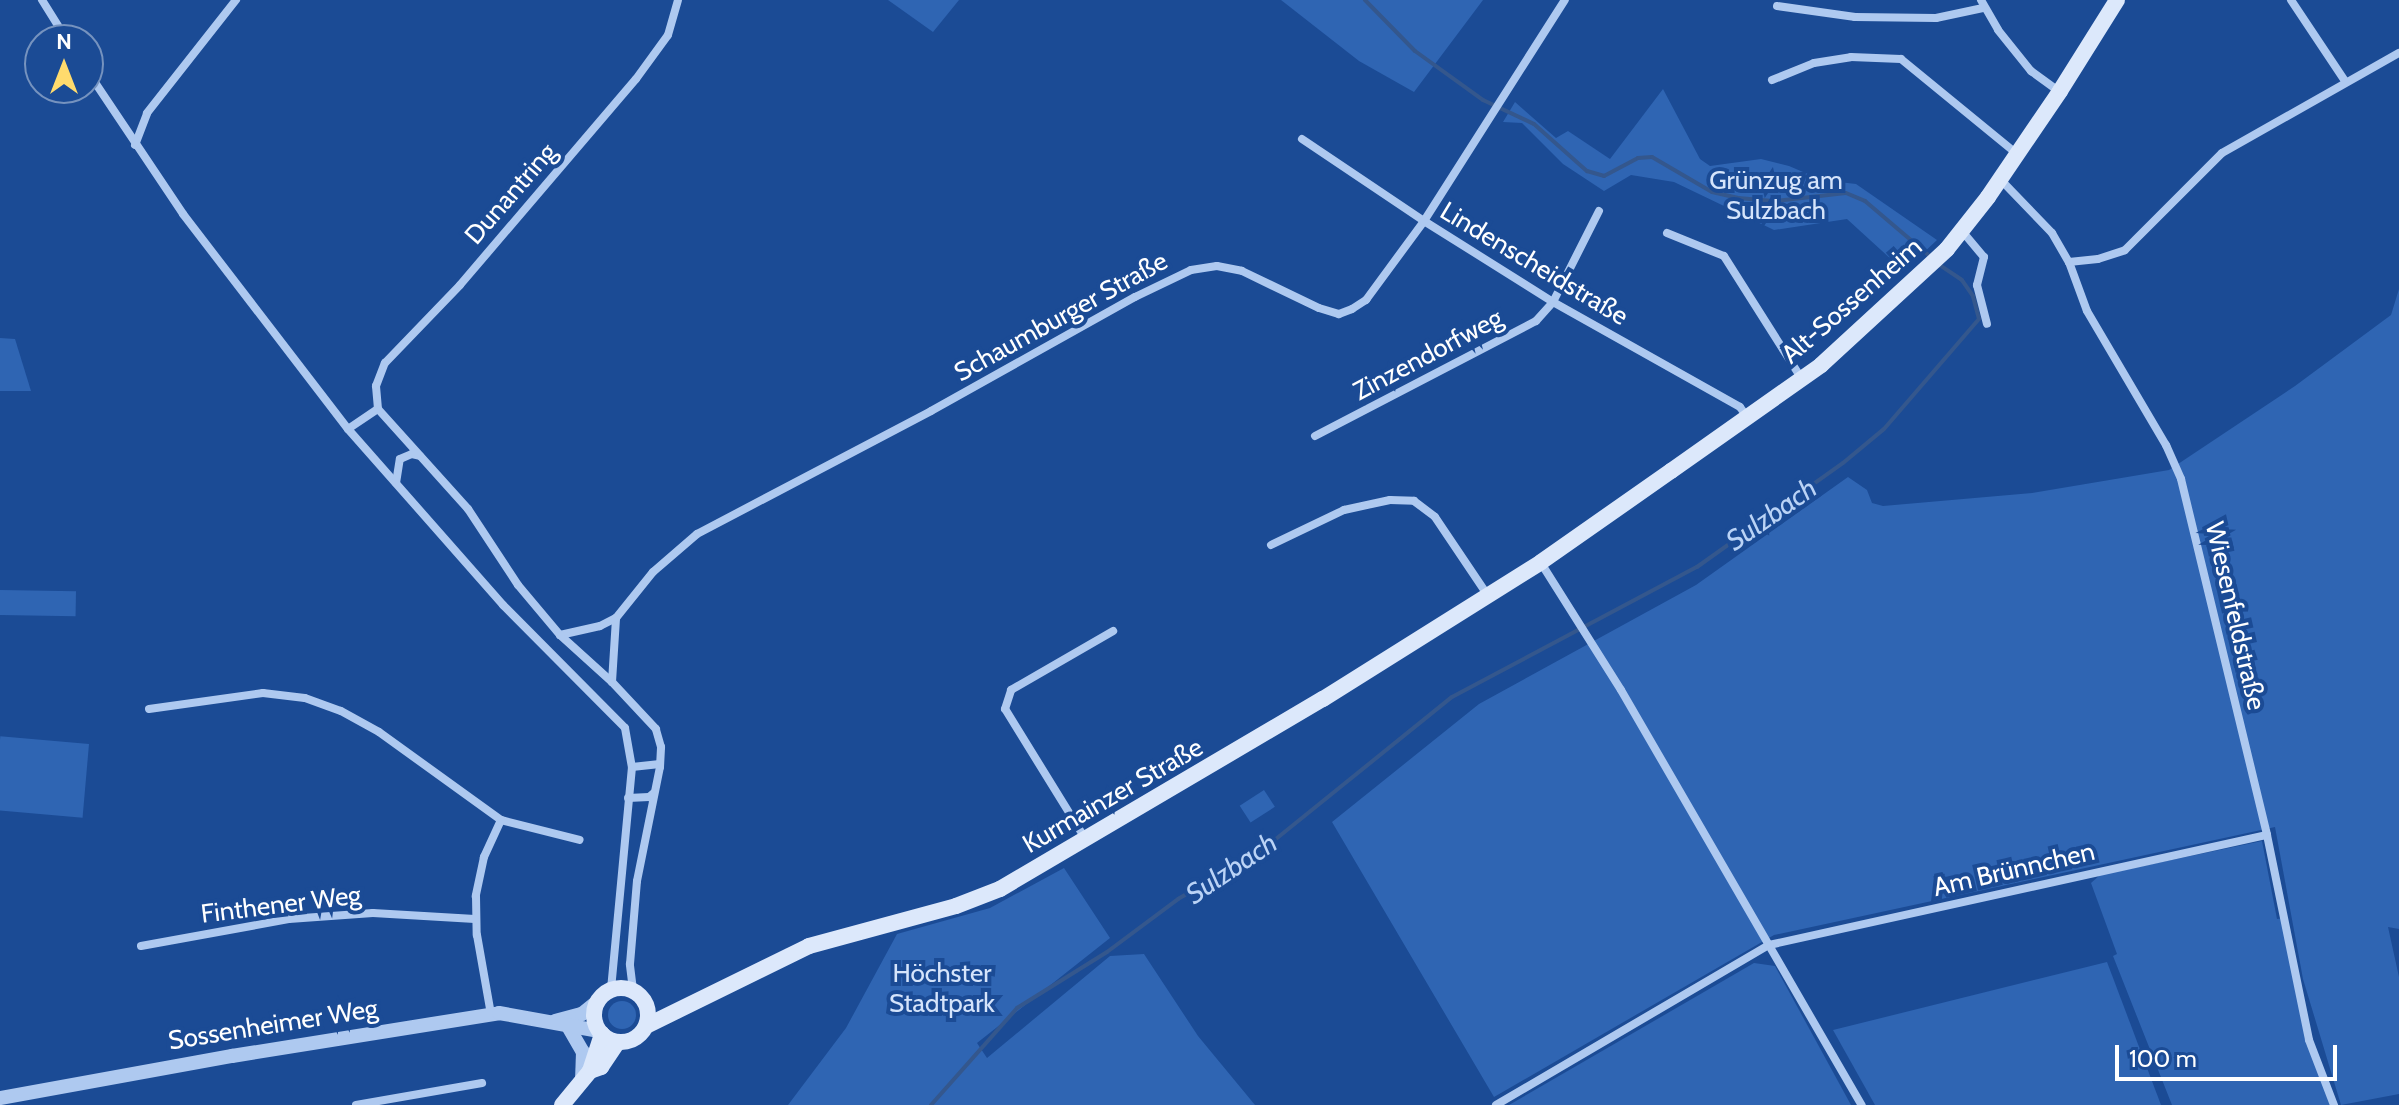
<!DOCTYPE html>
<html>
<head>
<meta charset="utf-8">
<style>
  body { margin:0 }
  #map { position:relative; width:2399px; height:1105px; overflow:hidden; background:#1b4b95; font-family:Cabin,sans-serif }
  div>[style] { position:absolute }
  .green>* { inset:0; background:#2f65b3; transform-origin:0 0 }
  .round { border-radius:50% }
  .stream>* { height:4px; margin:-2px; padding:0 2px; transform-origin:2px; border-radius:2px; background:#34578d }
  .minor>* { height:8px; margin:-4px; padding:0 4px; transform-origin:4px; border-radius:4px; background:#aec9f0 }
  .tertiary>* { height:14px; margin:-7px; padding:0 7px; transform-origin:7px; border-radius:7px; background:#aec9f0 }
  .secondary>* { height:16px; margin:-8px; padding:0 8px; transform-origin:8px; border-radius:8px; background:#dce8fb }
  .secondary>.ring { margin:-8px; padding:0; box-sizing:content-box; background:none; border:16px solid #dce8fb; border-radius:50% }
  span { translate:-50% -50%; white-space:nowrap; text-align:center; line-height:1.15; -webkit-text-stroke:8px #1b4b95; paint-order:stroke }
  .park-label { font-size:26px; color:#d5e4fb }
  .street-label { font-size:26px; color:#fff }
  .water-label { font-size:28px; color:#bad3f6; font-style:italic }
  .north { position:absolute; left:24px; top:24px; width:80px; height:80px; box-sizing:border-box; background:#1b4b95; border:2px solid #7693bf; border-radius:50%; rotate:0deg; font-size:22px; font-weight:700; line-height:32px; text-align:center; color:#fff }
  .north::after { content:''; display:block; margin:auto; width:28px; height:36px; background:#ffdb6d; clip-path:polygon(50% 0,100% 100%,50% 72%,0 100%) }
  .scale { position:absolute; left:2115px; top:1045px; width:222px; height:36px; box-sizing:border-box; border:4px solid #fff; border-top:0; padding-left:10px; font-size:24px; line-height:28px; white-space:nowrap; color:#fff; -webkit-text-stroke:6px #1b4b95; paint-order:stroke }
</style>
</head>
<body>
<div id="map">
  <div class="green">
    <div style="clip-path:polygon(888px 0,959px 0,933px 32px)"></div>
    <div style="clip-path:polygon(1281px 0,1483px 0,1414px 92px,1359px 61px)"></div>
    <div style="clip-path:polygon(1663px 89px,1700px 159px,1710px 166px,1761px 159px,1789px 166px,1822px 180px,1856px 184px,1937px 240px,1904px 271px,1847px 219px,1774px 230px,1674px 182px,1631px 175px,1604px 191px,1563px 164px,1522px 123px,1503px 122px,1515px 102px,1556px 138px,1568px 131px,1610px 159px)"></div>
    <div style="clip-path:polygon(2399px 289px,2399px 929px,2388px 927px,2399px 977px,2399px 1094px,2341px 1105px,2303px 979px,2275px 827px,1774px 935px,1494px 1097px,1332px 822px,1479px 704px,1696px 585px,1848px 477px,1867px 490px,1872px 503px,1883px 506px,2032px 493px,2169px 470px,2295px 386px,2391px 315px)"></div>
    <div style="clip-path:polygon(0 338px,15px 339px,31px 391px,0 391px)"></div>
    <div style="left:0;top:590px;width:76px;height:25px;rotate:1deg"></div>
    <div style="left:89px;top:744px;width:74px;height:89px;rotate:95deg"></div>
    <div style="left:1264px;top:790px;width:20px;height:29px;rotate:57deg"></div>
    <div style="clip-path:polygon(2262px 841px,2277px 919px,2284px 918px,2309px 1040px,2334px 1105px,2172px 1105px,2113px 956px,2117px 954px,2091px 883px,2100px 875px)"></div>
    <div style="clip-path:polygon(1064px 868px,1110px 938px,977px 1043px,987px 1058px,1110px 956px,1144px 954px,1198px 1036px,1255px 1105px,788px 1105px,846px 1028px,897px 934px,990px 908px)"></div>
    <div style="clip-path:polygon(2107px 962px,2161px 1105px,1875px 1105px,1833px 1030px)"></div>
    <div style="clip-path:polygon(1754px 963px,1775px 966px,1851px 1105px,1509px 1105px)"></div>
    <div class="round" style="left:608px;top:1001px;width:28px;height:28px"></div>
  </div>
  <div class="stream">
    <div style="left:1365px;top:0;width:71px;rotate:45.6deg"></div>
    <div style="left:1415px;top:51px;width:84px;rotate:35.8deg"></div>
    <div style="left:1483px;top:100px;width:56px;rotate:25.2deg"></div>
    <div style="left:1534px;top:124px;width:71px;rotate:41.6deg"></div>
    <div style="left:1587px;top:171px;width:18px;rotate:16deg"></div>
    <div style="left:1604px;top:176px;width:38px;rotate:-28deg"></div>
    <div style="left:1638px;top:158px;width:14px;rotate:-4deg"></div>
    <div style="left:1652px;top:157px;width:69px;rotate:30.3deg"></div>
    <div style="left:1712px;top:192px;width:27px;rotate:13deg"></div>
    <div style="left:1738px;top:198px;width:38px;rotate:5deg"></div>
    <div style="left:1776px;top:201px;width:70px;rotate:-6.5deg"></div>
    <div style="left:1846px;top:193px;width:21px;rotate:23deg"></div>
    <div style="left:1865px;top:201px;width:88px;rotate:40.4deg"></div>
    <div style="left:931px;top:1105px;width:130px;rotate:-48.4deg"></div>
    <div style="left:1017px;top:1008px;width:106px;rotate:-31.9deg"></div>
    <div style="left:1107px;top:952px;width:89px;rotate:-36.7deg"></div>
    <div style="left:1178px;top:899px;width:96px;rotate:-30deg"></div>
    <div style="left:1261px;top:851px;width:245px;rotate:-38.9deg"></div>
    <div style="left:1452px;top:697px;width:277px;rotate:-28deg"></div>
    <div style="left:1697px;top:567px;width:179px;rotate:-35.5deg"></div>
    <div style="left:1843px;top:463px;width:53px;rotate:-39.7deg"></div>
    <div style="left:1884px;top:429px;width:145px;rotate:-49.2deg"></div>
    <div style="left:1979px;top:319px;width:24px;rotate:-105deg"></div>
    <div style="left:1973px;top:296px;width:19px;rotate:-125deg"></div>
    <div style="left:1962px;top:280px;width:29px;rotate:-146deg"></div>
  </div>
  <div class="minor">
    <div style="left:42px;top:0;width:47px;rotate:58deg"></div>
    <div style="left:1981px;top:0;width:34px;rotate:60deg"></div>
    <div style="left:1998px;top:30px;width:53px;rotate:51.2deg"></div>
    <div style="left:2031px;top:71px;width:34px;rotate:36deg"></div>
    <div style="left:2291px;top:0;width:97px;rotate:56.3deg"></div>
    <div style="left:1777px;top:6px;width:79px;rotate:8deg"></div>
    <div style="left:1855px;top:17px;width:81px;rotate:0.7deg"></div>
    <div style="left:1936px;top:18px;width:48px;rotate:-12deg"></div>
    <div style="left:88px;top:72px;width:171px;rotate:56.2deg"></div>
    <div style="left:183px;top:214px;width:271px;rotate:52.5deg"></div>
    <div style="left:348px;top:429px;width:235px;rotate:48.6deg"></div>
    <div style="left:503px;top:605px;width:173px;rotate:45.2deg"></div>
    <div style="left:625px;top:728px;width:40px;rotate:80deg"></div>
    <div style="left:632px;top:767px;width:223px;rotate:95.4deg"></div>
    <div style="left:1772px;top:80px;width:45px;rotate:-22deg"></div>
    <div style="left:1814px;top:63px;width:37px;rotate:-9deg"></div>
    <div style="left:1851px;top:57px;width:50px;rotate:2.3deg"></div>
    <div style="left:1901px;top:59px;width:150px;rotate:39.3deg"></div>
    <div style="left:1302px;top:139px;width:147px;rotate:33.9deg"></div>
    <div style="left:1424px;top:221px;width:152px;rotate:32.1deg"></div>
    <div style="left:1553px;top:302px;width:214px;rotate:29.3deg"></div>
    <div style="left:1740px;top:407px;width:12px;rotate:55deg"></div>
    <div style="left:135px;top:145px;width:34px;rotate:-69deg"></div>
    <div style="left:147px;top:113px;width:144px;rotate:-51.8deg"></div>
    <div style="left:2000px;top:179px;width:75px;rotate:46.1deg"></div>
    <div style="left:2052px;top:233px;width:34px;rotate:60deg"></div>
    <div style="left:2069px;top:262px;width:52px;rotate:69.8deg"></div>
    <div style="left:2087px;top:311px;width:156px;rotate:59.5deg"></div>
    <div style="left:2166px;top:445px;width:37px;rotate:66deg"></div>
    <div style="left:2181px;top:479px;width:366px;rotate:76.4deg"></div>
    <div style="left:2267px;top:835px;width:209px;rotate:78.4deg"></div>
    <div style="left:2309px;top:1040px;width:70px;rotate:69deg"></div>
    <div style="left:1962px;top:231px;width:34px;rotate:50deg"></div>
    <div style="left:1984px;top:257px;width:29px;rotate:104deg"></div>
    <div style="left:1977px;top:285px;width:40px;rotate:75.6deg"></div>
    <div style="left:1667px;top:233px;width:61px;rotate:22deg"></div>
    <div style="left:1724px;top:256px;width:144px;rotate:57.7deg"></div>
    <div style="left:2069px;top:262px;width:29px;rotate:-6deg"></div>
    <div style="left:2098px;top:259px;width:28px;rotate:-18deg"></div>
    <div style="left:2125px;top:250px;width:137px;rotate:-45deg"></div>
    <div style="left:2222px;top:153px;width:203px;rotate:-29.5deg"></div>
    <div style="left:348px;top:429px;width:36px;rotate:-34deg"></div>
    <div style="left:1315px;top:436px;width:249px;rotate:-27.5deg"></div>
    <div style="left:1536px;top:321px;width:25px;rotate:-48deg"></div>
    <div style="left:1553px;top:302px;width:102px;rotate:-63.2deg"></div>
    <div style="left:396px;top:483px;width:24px;rotate:-81deg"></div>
    <div style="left:400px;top:459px;width:13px;rotate:-23deg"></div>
    <div style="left:412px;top:454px;width:8px;rotate:14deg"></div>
    <div style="left:1271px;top:545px;width:81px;rotate:-25.6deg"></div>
    <div style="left:1344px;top:510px;width:47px;rotate:-12.3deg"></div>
    <div style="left:1390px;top:500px;width:24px;rotate:2deg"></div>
    <div style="left:1414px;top:501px;width:26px;rotate:37deg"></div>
    <div style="left:1435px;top:517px;width:95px;rotate:56.1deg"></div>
    <div style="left:1541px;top:563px;width:150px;rotate:57.8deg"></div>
    <div style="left:1621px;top:690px;width:480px;rotate:59.9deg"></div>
    <div style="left:560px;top:635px;width:41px;rotate:-12.7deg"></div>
    <div style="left:600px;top:626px;width:18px;rotate:-27deg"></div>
    <div style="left:616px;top:618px;width:59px;rotate:-51.2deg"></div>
    <div style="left:653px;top:572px;width:58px;rotate:-40.8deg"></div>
    <div style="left:697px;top:534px;width:264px;rotate:-27.7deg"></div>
    <div style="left:931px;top:411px;width:234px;rotate:-29.2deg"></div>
    <div style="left:1135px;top:297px;width:62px;rotate:-25.7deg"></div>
    <div style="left:1191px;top:270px;width:26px;rotate:-9deg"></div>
    <div style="left:1217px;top:266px;width:25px;rotate:11deg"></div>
    <div style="left:1242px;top:271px;width:85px;rotate:25.7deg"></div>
    <div style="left:1319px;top:308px;width:21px;rotate:17deg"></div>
    <div style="left:1339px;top:314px;width:14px;rotate:-21deg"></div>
    <div style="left:1352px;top:309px;width:17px;rotate:-33deg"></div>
    <div style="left:1366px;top:300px;width:98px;rotate:-53.7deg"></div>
    <div style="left:1424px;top:221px;width:262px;rotate:-57.5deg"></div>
    <div style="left:612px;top:682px;width:64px;rotate:-86.4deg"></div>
    <div style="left:149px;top:709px;width:115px;rotate:-8deg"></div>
    <div style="left:263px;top:693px;width:42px;rotate:6.8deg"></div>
    <div style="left:305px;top:698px;width:38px;rotate:20deg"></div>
    <div style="left:341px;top:711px;width:43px;rotate:28.9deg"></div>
    <div style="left:379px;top:732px;width:150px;rotate:35.8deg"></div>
    <div style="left:501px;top:820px;width:41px;rotate:114.7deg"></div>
    <div style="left:484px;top:857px;width:40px;rotate:102deg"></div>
    <div style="left:476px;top:896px;width:39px;rotate:89deg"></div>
    <div style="left:477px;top:935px;width:80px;rotate:80deg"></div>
    <div style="left:632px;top:767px;width:28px;rotate:-6deg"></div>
    <div style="left:628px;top:798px;width:21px;rotate:-3deg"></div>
    <div style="left:649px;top:797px;width:6px;rotate:-39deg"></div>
    <div style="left:501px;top:820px;width:81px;rotate:14.2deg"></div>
    <div style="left:1086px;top:840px;width:154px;rotate:-121.7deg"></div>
    <div style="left:1005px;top:709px;width:20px;rotate:-72deg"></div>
    <div style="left:1011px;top:690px;width:118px;rotate:-30deg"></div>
    <div style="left:141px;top:946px;width:150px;rotate:-10.3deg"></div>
    <div style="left:289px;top:919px;width:84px;rotate:-4.1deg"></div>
    <div style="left:373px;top:913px;width:102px;rotate:3.4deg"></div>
    <div style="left:633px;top:990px;width:26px;rotate:-97deg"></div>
    <div style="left:630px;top:964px;width:83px;rotate:-85.2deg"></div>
    <div style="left:637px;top:881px;width:116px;rotate:-78.6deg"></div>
    <div style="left:660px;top:767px;width:20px;rotate:-87deg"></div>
    <div style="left:661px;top:747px;width:19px;rotate:-106deg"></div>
    <div style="left:656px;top:729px;width:64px;rotate:-133.1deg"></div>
    <div style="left:612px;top:682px;width:70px;rotate:-137.9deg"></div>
    <div style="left:560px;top:635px;width:65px;rotate:-130deg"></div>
    <div style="left:518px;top:585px;width:91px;rotate:-123.3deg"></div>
    <div style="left:468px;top:509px;width:135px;rotate:-132deg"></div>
    <div style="left:378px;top:409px;width:23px;rotate:-95deg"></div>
    <div style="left:376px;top:386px;width:25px;rotate:-69deg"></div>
    <div style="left:385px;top:363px;width:108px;rotate:-46.1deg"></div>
    <div style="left:460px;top:285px;width:271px;rotate:-49.5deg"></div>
    <div style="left:636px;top:79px;width:54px;rotate:-54deg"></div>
    <div style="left:668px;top:35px;width:36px;rotate:-74deg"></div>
    <div style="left:356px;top:1105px;width:128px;rotate:-9.9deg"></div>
    <div style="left:1496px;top:1105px;width:316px;rotate:-30.4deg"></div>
    <div style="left:1769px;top:945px;width:510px;rotate:-12.46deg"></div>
  </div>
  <div class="tertiary">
    <div style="left:555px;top:1021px;width:28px;rotate:-15deg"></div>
    <div style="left:582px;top:1014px;width:21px;rotate:-39deg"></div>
    <div style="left:569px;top:1028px;width:28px;rotate:60deg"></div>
    <div style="left:583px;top:1052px;width:29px;rotate:92deg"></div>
    <div style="left:0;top:1098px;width:236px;rotate:-10.3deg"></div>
    <div style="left:232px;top:1056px;width:270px;rotate:-9.1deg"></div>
    <div style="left:499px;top:1013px;width:102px;rotate:10.2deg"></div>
  </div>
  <div class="secondary">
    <div class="ring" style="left:594px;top:988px;width:38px;height:38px"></div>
    <div style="left:646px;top:1026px;width:182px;rotate:-26.1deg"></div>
    <div style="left:809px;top:946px;width:152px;rotate:-15.2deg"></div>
    <div style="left:956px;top:906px;width:47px;rotate:-21.1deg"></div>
    <div style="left:1000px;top:889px;width:375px;rotate:-30.5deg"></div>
    <div style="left:1323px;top:699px;width:257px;rotate:-32.1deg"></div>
    <div style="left:1541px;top:562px;width:159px;rotate:-35deg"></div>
    <div style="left:1671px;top:471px;width:184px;rotate:-35.2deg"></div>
    <div style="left:1821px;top:365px;width:171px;rotate:-42.6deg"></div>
    <div style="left:1947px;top:249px;width:66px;rotate:-51.7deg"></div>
    <div style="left:1988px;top:197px;width:128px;rotate:-55.8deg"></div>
    <div style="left:2060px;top:91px;width:107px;rotate:-57.9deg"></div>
    <div style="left:590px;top:1071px;width:39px;rotate:-72deg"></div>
    <div style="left:562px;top:1105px;width:44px;rotate:-50.5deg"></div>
    <div style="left:590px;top:1071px;width:12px;rotate:-20deg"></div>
    <div style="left:601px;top:1067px;width:30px;rotate:-56deg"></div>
  </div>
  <div class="park-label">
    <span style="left:1776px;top:196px">Grünzug am<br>Sulzbach</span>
    <span style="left:942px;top:989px">Höchster<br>Stadtpark</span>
  </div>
  <div class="street-label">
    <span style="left:511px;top:194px;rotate:-49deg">Dunantring</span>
    <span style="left:1534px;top:264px;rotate:31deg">Lindenscheidstraße</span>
    <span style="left:1852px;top:301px;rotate:-41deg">Alt-Sossenheim</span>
    <span style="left:1061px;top:317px;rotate:-29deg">Schaumburger Straße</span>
    <span style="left:1428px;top:355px;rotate:-28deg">Zinzendorfweg</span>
    <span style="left:2235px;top:616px;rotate:77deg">Wiesenfeldstraße</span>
    <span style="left:1113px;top:796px;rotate:-30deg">Kurmainzer Straße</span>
    <span style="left:2014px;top:870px;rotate:-13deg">Am Brünnchen</span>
    <span style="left:281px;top:905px;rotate:-7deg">Finthener Weg</span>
    <span style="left:273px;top:1025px;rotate:-9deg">Sossenheimer Weg</span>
  </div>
  <div class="water-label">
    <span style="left:1771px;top:514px;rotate:-35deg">Sulzbach</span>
    <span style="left:1231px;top:868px;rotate:-34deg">Sulzbach</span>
  </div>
  <div class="north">N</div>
  <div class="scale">100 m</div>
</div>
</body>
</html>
